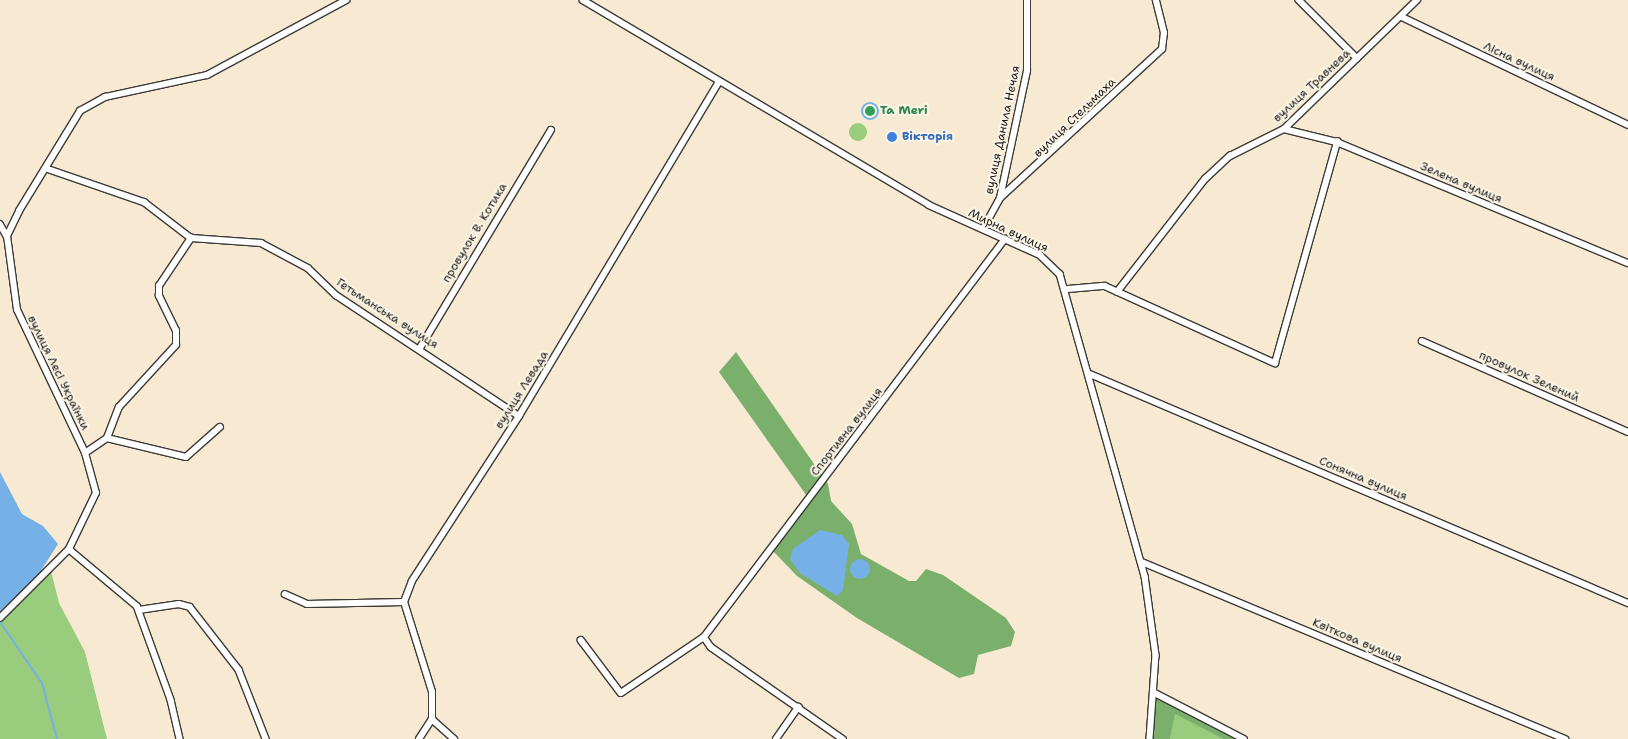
<!DOCTYPE html>
<html>
<head>
<meta charset="utf-8">
<style>
  body { margin:0 }
  #map { position:relative; width:1628px; height:739px; overflow:hidden; background:#f7e9d2; font-family:"Shantell Sans",sans-serif }
  div>[style] { position:absolute }
  .green>* { inset:0; background:#99cc7c }
  .round { border-radius:50% }
  .forest>* { inset:0; background:#7ab06c }
  .water>* { inset:0; background:#75b1e7 }
  .stream>* { height:2px; margin:-1px; padding:0 1px; transform-origin:1px; border-radius:1px; background:#75b1e7 }
  .roads { filter:drop-shadow(1px 0 #3d3b37) drop-shadow(-1px 0 #3d3b37) drop-shadow(0 1px #3d3b37) drop-shadow(0 -1px #3d3b37) }
  .minor>* { height:5.5px; margin:-2.75px; padding:0 2.75px; transform-origin:2.75px; border-radius:2.75px; background:#fff }
  .dots>* { width:14px; height:14px; translate:-50% -50%; box-sizing:border-box; border:2px solid #fcf5e5; border-radius:50% }
  span { translate:-50% -50%; white-space:nowrap; text-align:center; line-height:1.15; -webkit-text-stroke:4px #fcf5e5; paint-order:stroke }
  .street-label { font-size:12px; color:#1c1c1c }
  .leisure-label { font-size:12px; color:#27864d; font-weight:700 }
  .left { translate:0 -50%; text-align:left }
  .shop-label { font-size:12px; color:#366cbe; font-weight:700 }
</style>
</head>
<body>
<div id="map">
  <div class="green">
    <div class="round" style="left:849px;top:123px;width:18px;height:18px"></div>
    <div style="clip-path:polygon(49px 563px,59px 603px,85px 652px,107px 739px,0 739px,0 611px)"></div>
    <div style="clip-path:polygon(1174px 713px,1223px 739px,1170px 739px)"></div>
  </div>
  <div class="forest">
    <div style="clip-path:polygon(736px 352px,828px 484px,831px 501px,852px 524px,861px 554px,909px 581px,916px 581px,926px 569px,943px 575px,1006px 618px,1015px 632px,1011px 646px,978px 655px,974px 674px,959px 678px,857px 618px,797px 576px,772px 550px,809px 499px,719px 372px)"></div>
    <div style="clip-path:polygon(1155px 693px,1240px 739px,1223px 739px,1175px 714px,1170px 739px,1150px 739px)"></div>
  </div>
  <div class="water">
    <div class="round" style="left:861px;top:102px;width:18px;height:18px"></div>
    <div style="clip-path:polygon(0 472px,22px 514px,43px 526px,58px 544px,35px 580px,0 611px)"></div>
    <div style="clip-path:polygon(820px 530px,842px 535px,849px 544px,843px 590px,837px 596px,800px 573px,790px 559px,793px 549px)"></div>
    <div class="round" style="left:850px;top:559px;width:20px;height:20px"></div>
  </div>
  <div class="stream">
    <div style="left:0;top:622px;width:74px;rotate:55.5deg"></div>
    <div style="left:42px;top:683px;width:58px;rotate:75deg"></div>
  </div>
  <div class="roads">
    <div class="minor">
      <div style="left:583px;top:0;width:402px;rotate:30.6deg"></div>
      <div style="left:929px;top:205px;width:122px;rotate:24.2deg"></div>
      <div style="left:1040px;top:255px;width:28px;rotate:44deg"></div>
      <div style="left:1060px;top:274px;width:314px;rotate:74.3deg"></div>
      <div style="left:1145px;top:576px;width:80px;rotate:82.1deg"></div>
      <div style="left:1156px;top:655px;width:84px;rotate:94.1deg"></div>
      <div style="left:1299px;top:0;width:82px;rotate:45deg"></div>
      <div style="left:1402px;top:17px;width:250px;rotate:25.5deg"></div>
      <div style="left:1284px;top:129px;width:55px;rotate:13.8deg"></div>
      <div style="left:1337px;top:142px;width:315px;rotate:22.6deg"></div>
      <div style="left:48px;top:169px;width:102px;rotate:19deg"></div>
      <div style="left:144px;top:202px;width:59px;rotate:37.5deg"></div>
      <div style="left:191px;top:238px;width:70px;rotate:4.1deg"></div>
      <div style="left:261px;top:243px;width:53px;rotate:28deg"></div>
      <div style="left:308px;top:268px;width:39px;rotate:44deg"></div>
      <div style="left:336px;top:295px;width:219px;rotate:33.5deg"></div>
      <div style="left:1000px;top:198px;width:220px;rotate:-42.6deg"></div>
      <div style="left:1162px;top:49px;width:16px;rotate:-83deg"></div>
      <div style="left:1164px;top:33px;width:34px;rotate:-104deg"></div>
      <div style="left:0;top:224px;width:14px;rotate:60deg"></div>
      <div style="left:983px;top:229px;width:35px;rotate:-61deg"></div>
      <div style="left:1000px;top:198px;width:130px;rotate:-78deg"></div>
      <div style="left:1027px;top:71px;width:71px;rotate:-90deg"></div>
      <div style="left:1068px;top:289px;width:37px;rotate:-5deg"></div>
      <div style="left:1105px;top:286px;width:187px;rotate:24.4deg"></div>
      <div style="left:1275px;top:363px;width:230px;rotate:-74.3deg"></div>
      <div style="left:1117px;top:292px;width:143px;rotate:-52.1deg"></div>
      <div style="left:1205px;top:179px;width:34px;rotate:-43deg"></div>
      <div style="left:1230px;top:156px;width:60px;rotate:-26.6deg"></div>
      <div style="left:1284px;top:129px;width:185px;rotate:-44.1deg"></div>
      <div style="left:1422px;top:341px;width:225px;rotate:23.8deg"></div>
      <div style="left:420px;top:348px;width:254px;rotate:-59deg"></div>
      <div style="left:1090px;top:374px;width:585px;rotate:23.06deg"></div>
      <div style="left:107px;top:438px;width:81px;rotate:13.5deg"></div>
      <div style="left:186px;top:457px;width:45px;rotate:-41.4deg"></div>
      <div style="left:85px;top:453px;width:27px;rotate:-34deg"></div>
      <div style="left:107px;top:438px;width:33px;rotate:-69deg"></div>
      <div style="left:119px;top:407px;width:84px;rotate:-47.4deg"></div>
      <div style="left:176px;top:345px;width:14px;rotate:-90deg"></div>
      <div style="left:176px;top:331px;width:39px;rotate:-116deg"></div>
      <div style="left:159px;top:296px;width:10px;rotate:-90deg"></div>
      <div style="left:159px;top:286px;width:58px;rotate:-56.3deg"></div>
      <div style="left:69px;top:549px;width:89px;rotate:40deg"></div>
      <div style="left:137px;top:606px;width:100px;rotate:70.1deg"></div>
      <div style="left:171px;top:700px;width:40px;rotate:77deg"></div>
      <div style="left:1142px;top:562px;width:459px;rotate:22.7deg"></div>
      <div style="left:285px;top:594px;width:24px;rotate:24deg"></div>
      <div style="left:307px;top:604px;width:97px;rotate:-1.2deg"></div>
      <div style="left:139px;top:610px;width:40px;rotate:-8.5deg"></div>
      <div style="left:179px;top:604px;width:11px;rotate:15deg"></div>
      <div style="left:190px;top:607px;width:80px;rotate:52.1deg"></div>
      <div style="left:239px;top:670px;width:74px;rotate:68.6deg"></div>
      <div style="left:0;top:618px;width:98px;rotate:-45deg"></div>
      <div style="left:69px;top:549px;width:62px;rotate:-64.3deg"></div>
      <div style="left:96px;top:493px;width:41px;rotate:-105.4deg"></div>
      <div style="left:85px;top:453px;width:158px;rotate:-115.4deg"></div>
      <div style="left:17px;top:310px;width:75px;rotate:-97.7deg"></div>
      <div style="left:7px;top:236px;width:28px;rotate:-64deg"></div>
      <div style="left:19px;top:211px;width:117px;rotate:-58.6deg"></div>
      <div style="left:80px;top:111px;width:29px;rotate:-29deg"></div>
      <div style="left:105px;top:97px;width:104px;rotate:-12.2deg"></div>
      <div style="left:207px;top:75px;width:158px;rotate:-28.3deg"></div>
      <div style="left:704px;top:637px;width:12px;rotate:55deg"></div>
      <div style="left:711px;top:647px;width:161px;rotate:34.9deg"></div>
      <div style="left:581px;top:640px;width:66px;rotate:53deg"></div>
      <div style="left:621px;top:693px;width:100px;rotate:-34deg"></div>
      <div style="left:704px;top:637px;width:499px;rotate:-52.9deg"></div>
      <div style="left:1155px;top:693px;width:100px;rotate:27.3deg"></div>
      <div style="left:432px;top:719px;width:27px;rotate:-90deg"></div>
      <div style="left:432px;top:692px;width:94px;rotate:-107.3deg"></div>
      <div style="left:404px;top:602px;width:22px;rotate:-69deg"></div>
      <div style="left:412px;top:581px;width:197px;rotate:-57deg"></div>
      <div style="left:519px;top:416px;width:387px;rotate:-59.1deg"></div>
      <div style="left:432px;top:719px;width:30px;rotate:42deg"></div>
      <div style="left:419px;top:739px;width:24px;rotate:-57deg"></div>
      <div style="left:776px;top:739px;width:39px;rotate:-55deg"></div>
    </div>
  </div>
  <div class="dots">
    <div style="left:870px;top:111px;background:#2e9e5b"></div>
    <div style="left:892px;top:137px;background:#3f7fe0"></div>
  </div>
  <div class="street-label">
    <span style="left:1519px;top:62px;rotate:25deg">Лісна вулиця</span>
    <span style="left:1312px;top:86px;rotate:-43deg">вулиця Травнева</span>
    <span style="left:1075px;top:118px;rotate:-44deg">вулиця Стельмаха</span>
    <span style="left:1003px;top:130px;rotate:-78deg">вулиця Данила Нечая</span>
    <span style="left:1461px;top:183px;rotate:23deg">Зелена вулиця</span>
    <span style="left:1008px;top:231px;rotate:25deg">Мирна вулиця</span>
    <span style="left:475px;top:233px;rotate:-59deg">провулок В. Котика</span>
    <span style="left:387px;top:314px;rotate:33deg">Гетьманська вулиця</span>
    <span style="left:58px;top:373px;rotate:64deg">вулиця Лесі Українки</span>
    <span style="left:1529px;top:377px;rotate:24deg">провулок Зелений</span>
    <span style="left:522px;top:390px;rotate:-58deg">вулиця Левада</span>
    <span style="left:847px;top:432px;rotate:-52deg">Спортивна вулиця</span>
    <span style="left:1363px;top:479px;rotate:23deg">Сонячна вулиця</span>
    <span style="left:1357px;top:641px;rotate:23deg">Квіткова вулиця</span>
  </div>
  <div class="leisure-label">
    <span class="left" style="left:880px;top:111px">Ta Meri</span>
  </div>
  <div class="shop-label">
    <span class="left" style="left:902px;top:137px">Вікторія</span>
  </div>
</div>
</body>
</html>
